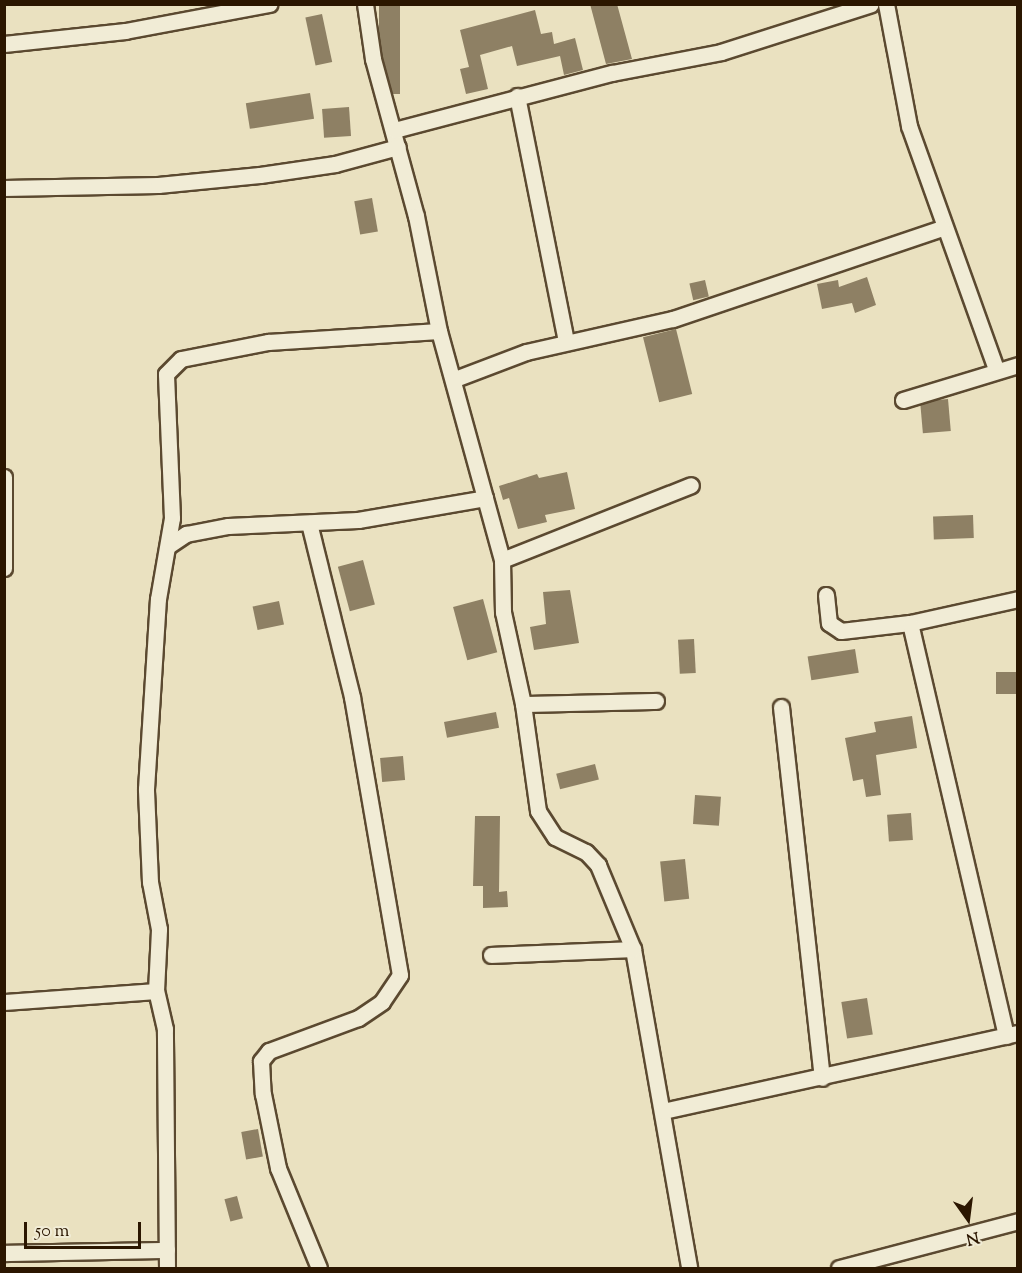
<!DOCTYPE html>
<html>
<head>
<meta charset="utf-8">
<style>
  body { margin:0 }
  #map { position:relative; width:1022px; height:1273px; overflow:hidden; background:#eae1c0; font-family:"Sorts Mill Goudy",serif }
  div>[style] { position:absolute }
  .building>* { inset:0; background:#8e8064; transform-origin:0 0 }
  .roads { filter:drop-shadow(2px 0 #5b4930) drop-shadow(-2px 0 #5b4930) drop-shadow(0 2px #5b4930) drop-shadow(0 -2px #5b4930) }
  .street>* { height:15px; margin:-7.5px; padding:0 7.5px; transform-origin:7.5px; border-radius:7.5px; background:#f1ecd6 }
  span { translate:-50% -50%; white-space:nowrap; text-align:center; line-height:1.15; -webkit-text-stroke:4.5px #f1ecd6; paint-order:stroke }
  .frame { position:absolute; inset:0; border:6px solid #2b1600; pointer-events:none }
  .north { position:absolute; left:938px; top:1189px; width:60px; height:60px; -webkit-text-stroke:4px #f1ecd6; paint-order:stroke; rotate:166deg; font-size:16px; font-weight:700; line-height:24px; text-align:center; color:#2b1600 }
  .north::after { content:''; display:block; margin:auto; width:21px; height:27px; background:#2b1600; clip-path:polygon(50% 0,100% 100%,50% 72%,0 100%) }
  .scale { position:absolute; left:24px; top:1222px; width:117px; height:27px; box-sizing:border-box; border:3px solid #2b1600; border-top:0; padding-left:8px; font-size:18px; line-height:21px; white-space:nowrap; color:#2b1600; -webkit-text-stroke:4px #f1ecd6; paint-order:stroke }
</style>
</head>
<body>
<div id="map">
  <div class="building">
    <div style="left:379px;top:4px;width:21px;height:90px"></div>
    <div style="clip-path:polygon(590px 4px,617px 4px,632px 59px,606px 64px)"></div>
    <div style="clip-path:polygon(535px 10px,541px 34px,552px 32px,554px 44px,575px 38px,583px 70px,564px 75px,560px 56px,517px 66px,512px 46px,480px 55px,488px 89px,466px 94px,460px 69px,469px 67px,460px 30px)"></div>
    <div style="left:322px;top:14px;width:49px;height:17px;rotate:78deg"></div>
    <div style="left:310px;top:93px;width:26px;height:65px;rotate:81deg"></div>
    <div style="left:349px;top:107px;width:29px;height:27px;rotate:86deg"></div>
    <div style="left:372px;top:198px;width:34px;height:18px;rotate:80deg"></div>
    <div style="clip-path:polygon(867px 277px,876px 305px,855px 313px,852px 303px,822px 309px,817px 284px,838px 280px,839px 287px)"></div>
    <div style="left:705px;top:280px;width:17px;height:16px;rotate:77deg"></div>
    <div style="left:676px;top:329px;width:67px;height:34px;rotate:76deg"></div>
    <div style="left:948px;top:399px;width:32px;height:28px;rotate:85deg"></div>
    <div style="clip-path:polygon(567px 472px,575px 509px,545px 515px,547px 522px,518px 529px,509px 498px,503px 500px,499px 486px,537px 474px,539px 478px)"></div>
    <div style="left:973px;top:515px;width:23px;height:40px;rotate:88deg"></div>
    <div style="left:363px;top:560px;width:46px;height:26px;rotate:75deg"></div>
    <div style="clip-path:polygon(570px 590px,579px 643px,534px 650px,530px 627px,546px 624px,543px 592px)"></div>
    <div style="left:483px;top:599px;width:55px;height:31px;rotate:75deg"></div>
    <div style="left:279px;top:601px;width:24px;height:27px;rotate:78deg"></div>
    <div style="left:694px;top:639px;width:34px;height:16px;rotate:87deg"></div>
    <div style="left:855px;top:649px;width:24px;height:48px;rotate:81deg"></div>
    <div style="left:1017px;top:672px;width:22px;height:21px;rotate:90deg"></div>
    <div style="left:496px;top:712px;width:16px;height:53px;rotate:79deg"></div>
    <div style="clip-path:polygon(912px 716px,917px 748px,876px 755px,881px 795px,866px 797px,863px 779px,853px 781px,845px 738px,876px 732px,874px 722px)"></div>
    <div style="left:403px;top:756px;width:24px;height:23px;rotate:85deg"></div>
    <div style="left:595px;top:764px;width:16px;height:40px;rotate:76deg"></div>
    <div style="left:695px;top:795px;width:26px;height:29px;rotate:4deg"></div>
    <div style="left:911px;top:813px;width:27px;height:24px;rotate:86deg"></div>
    <div style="clip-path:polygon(475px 816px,500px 816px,499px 892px,507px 891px,508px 907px,483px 908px,483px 886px,473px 886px)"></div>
    <div style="left:685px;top:859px;width:40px;height:25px;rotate:84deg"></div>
    <div style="left:867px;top:998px;width:37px;height:26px;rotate:81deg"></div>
    <div style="left:258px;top:1129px;width:28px;height:17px;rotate:80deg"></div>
    <div style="left:237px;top:1196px;width:23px;height:13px;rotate:75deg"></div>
  </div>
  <div class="roads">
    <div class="street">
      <div style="left:365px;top:4px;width:56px;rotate:81.7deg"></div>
      <div style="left:373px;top:59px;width:163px;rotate:74.7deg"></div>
      <div style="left:416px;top:216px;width:117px;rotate:78.7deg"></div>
      <div style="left:439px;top:331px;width:238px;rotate:74.6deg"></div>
      <div style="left:502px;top:560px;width:52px;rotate:88.9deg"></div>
      <div style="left:503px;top:612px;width:94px;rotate:77.7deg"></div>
      <div style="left:523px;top:704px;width:108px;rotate:82deg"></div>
      <div style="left:538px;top:811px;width:31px;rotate:57deg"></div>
      <div style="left:555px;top:837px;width:34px;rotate:26deg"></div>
      <div style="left:586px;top:852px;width:18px;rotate:47deg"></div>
      <div style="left:598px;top:865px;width:91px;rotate:67.4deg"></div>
      <div style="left:633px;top:949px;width:324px;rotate:80deg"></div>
      <div style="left:886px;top:4px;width:124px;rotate:79.3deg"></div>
      <div style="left:909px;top:126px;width:258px;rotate:70.3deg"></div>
      <div style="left:4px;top:44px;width:122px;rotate:-6.1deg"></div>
      <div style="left:125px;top:31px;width:147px;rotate:-10.6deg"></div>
      <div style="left:517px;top:96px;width:251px;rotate:78.7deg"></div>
      <div style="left:394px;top:130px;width:225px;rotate:-14.7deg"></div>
      <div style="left:612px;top:73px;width:111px;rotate:-10.9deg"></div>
      <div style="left:721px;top:52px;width:157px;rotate:-17.7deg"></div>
      <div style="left:4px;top:188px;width:154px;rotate:-1.1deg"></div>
      <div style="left:158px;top:185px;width:102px;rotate:-5.6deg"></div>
      <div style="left:260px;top:175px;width:76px;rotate:-8.3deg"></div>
      <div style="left:335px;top:164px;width:65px;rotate:-15.1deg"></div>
      <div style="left:455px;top:379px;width:76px;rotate:-20.8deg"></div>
      <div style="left:526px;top:352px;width:151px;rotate:-12.7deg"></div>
      <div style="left:673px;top:319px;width:284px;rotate:-18.7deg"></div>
      <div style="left:903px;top:400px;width:120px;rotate:-16.9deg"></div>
      <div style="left:4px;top:477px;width:91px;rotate:90deg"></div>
      <div style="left:309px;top:523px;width:179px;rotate:76.1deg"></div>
      <div style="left:352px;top:697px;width:282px;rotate:80.2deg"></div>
      <div style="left:400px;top:975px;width:32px;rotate:124deg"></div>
      <div style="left:382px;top:1002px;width:29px;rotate:146deg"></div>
      <div style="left:358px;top:1018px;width:95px;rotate:159.7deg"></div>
      <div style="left:269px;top:1051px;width:13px;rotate:129deg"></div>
      <div style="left:261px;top:1061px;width:33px;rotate:87deg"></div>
      <div style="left:263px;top:1094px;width:76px;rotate:78.5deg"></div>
      <div style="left:278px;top:1168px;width:108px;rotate:67.7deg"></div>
      <div style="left:168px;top:546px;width:22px;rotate:-34deg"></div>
      <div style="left:186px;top:534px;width:43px;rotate:-10.8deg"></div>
      <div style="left:228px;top:526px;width:130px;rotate:-2.6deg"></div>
      <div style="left:358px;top:520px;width:129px;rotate:-9.8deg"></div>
      <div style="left:502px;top:560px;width:203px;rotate:-21.6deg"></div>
      <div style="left:826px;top:595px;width:28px;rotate:84deg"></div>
      <div style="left:829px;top:623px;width:14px;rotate:34deg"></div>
      <div style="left:841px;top:631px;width:69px;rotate:-6.6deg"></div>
      <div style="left:910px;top:623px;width:111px;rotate:-12.5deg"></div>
      <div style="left:910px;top:623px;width:424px;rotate:76.9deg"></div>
      <div style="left:523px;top:704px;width:133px;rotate:-1.3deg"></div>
      <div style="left:781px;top:707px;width:373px;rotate:83.7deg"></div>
      <div style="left:491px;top:955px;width:142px;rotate:-2.4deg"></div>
      <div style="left:4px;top:1002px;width:152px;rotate:-4.1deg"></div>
      <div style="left:663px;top:1111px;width:363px;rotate:-12.4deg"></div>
      <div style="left:4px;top:1253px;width:163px;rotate:-1.1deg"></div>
      <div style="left:167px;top:1268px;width:239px;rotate:-90.5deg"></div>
      <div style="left:165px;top:1029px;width:39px;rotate:-103deg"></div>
      <div style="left:156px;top:991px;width:62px;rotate:-87.2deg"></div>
      <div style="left:159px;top:929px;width:48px;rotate:-100.8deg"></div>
      <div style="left:150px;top:882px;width:93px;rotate:-92.5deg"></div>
      <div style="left:146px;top:789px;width:190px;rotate:-86.4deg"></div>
      <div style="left:158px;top:599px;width:82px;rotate:-80.2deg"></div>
      <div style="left:172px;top:518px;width:144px;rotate:-92.4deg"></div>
      <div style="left:166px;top:374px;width:21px;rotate:-45deg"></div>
      <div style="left:181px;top:359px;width:89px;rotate:-11.1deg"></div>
      <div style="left:268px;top:342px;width:171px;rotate:-3.7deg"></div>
      <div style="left:839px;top:1268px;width:185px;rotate:-14.7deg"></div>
    </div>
  </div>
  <div class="frame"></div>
  <div class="north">N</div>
  <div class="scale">50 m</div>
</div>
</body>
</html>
